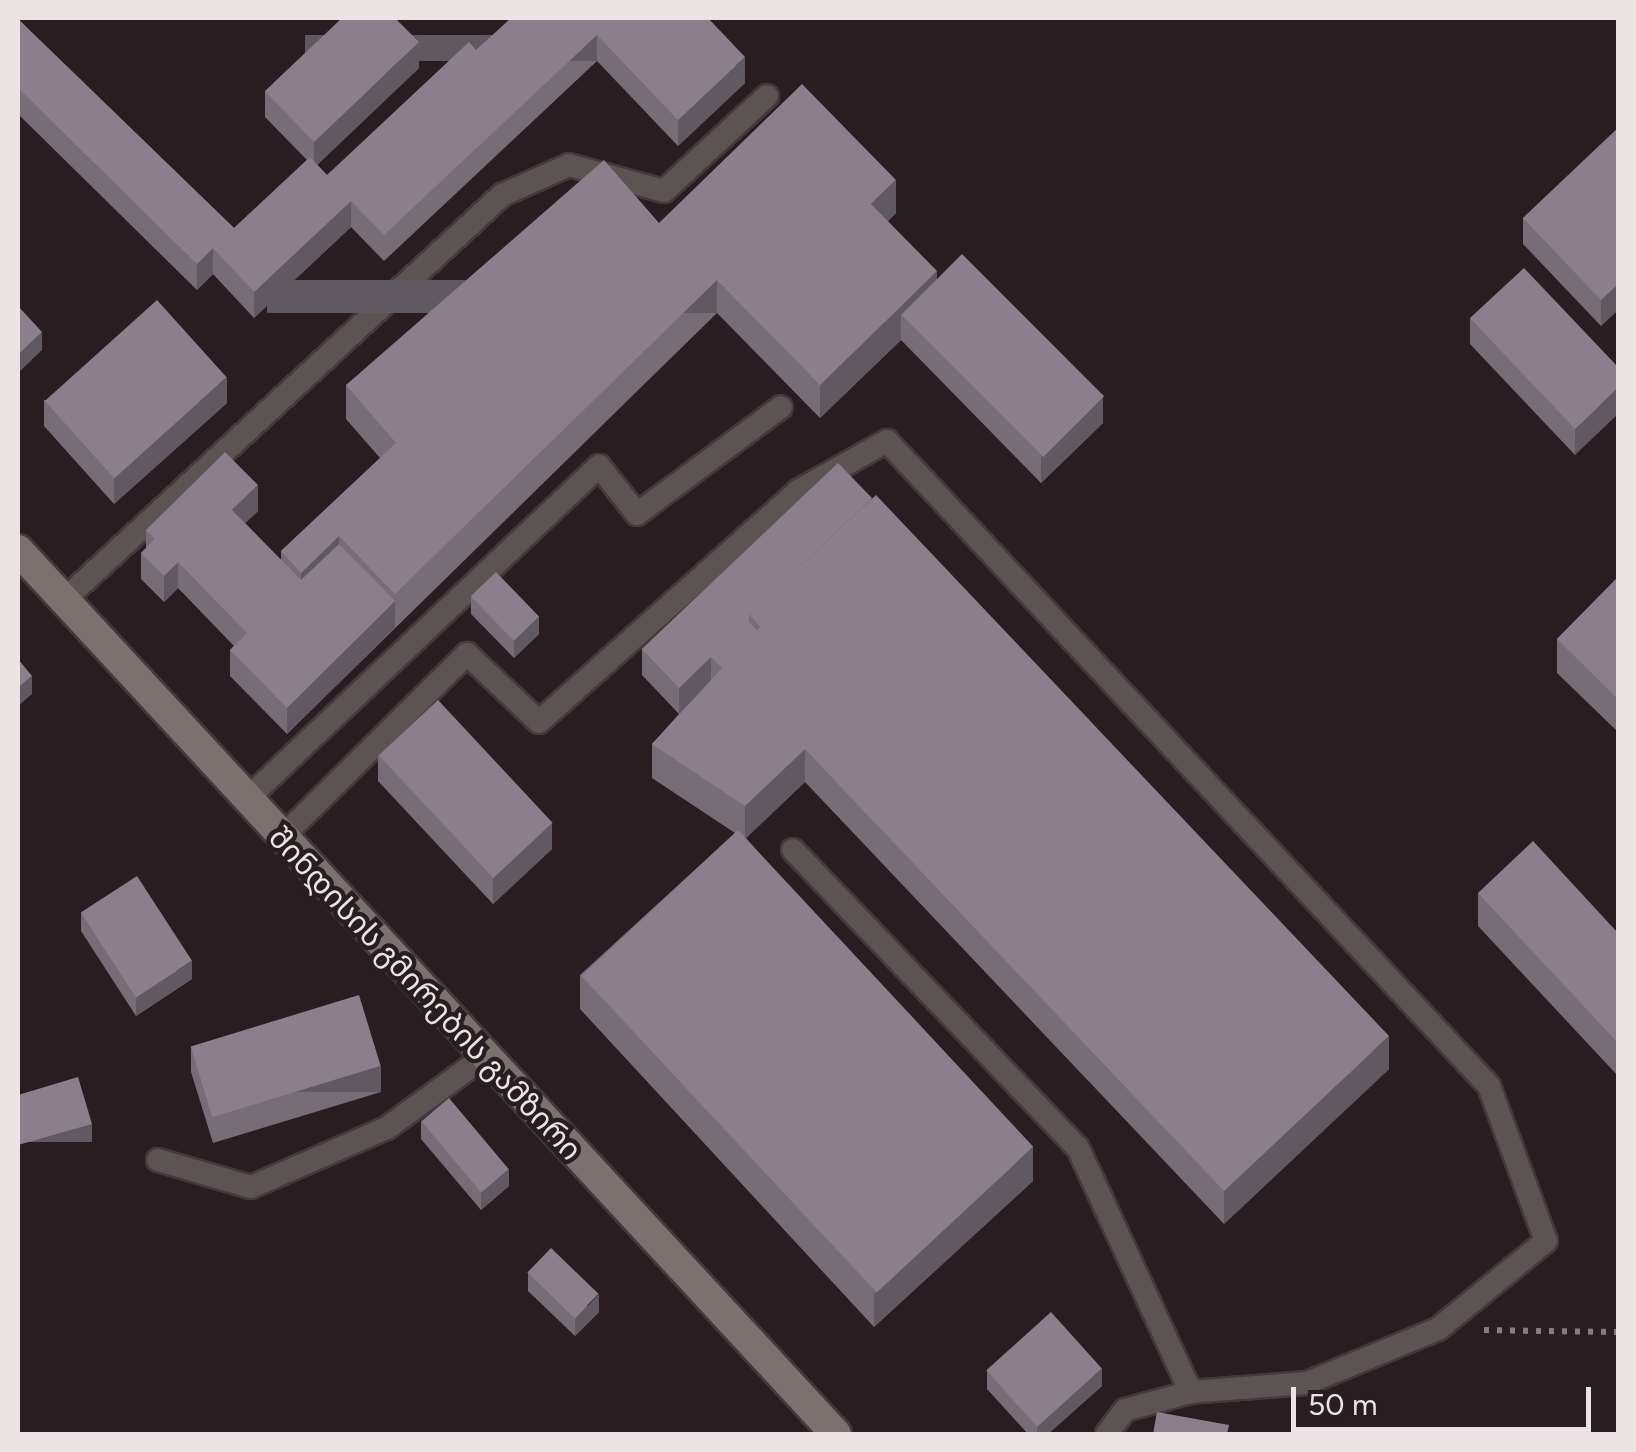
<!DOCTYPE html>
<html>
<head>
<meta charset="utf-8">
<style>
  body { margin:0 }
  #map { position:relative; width:1636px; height:1452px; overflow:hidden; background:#291d21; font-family:Figtree,"Noto Sans Georgian",sans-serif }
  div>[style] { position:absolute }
  .path>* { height:6px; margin-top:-3px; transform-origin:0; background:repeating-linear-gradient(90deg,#877c7f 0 5px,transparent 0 13px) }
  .roads { filter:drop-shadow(2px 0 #44393c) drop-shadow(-2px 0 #44393c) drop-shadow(0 2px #44393c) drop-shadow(0 -2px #44393c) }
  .lane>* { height:22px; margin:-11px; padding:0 11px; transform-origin:11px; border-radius:11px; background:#5b5453 }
  .secondary>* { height:30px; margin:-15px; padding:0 15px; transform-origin:15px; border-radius:15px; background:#7c716f }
  .wall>* { inset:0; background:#776d77 }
  .shaded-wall>* { inset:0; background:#615961; transform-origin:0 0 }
  .building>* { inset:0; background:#8a7f8a; transform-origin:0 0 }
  span { translate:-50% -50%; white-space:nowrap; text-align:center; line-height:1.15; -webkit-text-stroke:9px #291d21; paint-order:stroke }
  .street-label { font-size:30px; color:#ece3e5 }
  .frame { position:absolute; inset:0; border:20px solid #ece3e5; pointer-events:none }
  .scale { position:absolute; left:1291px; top:1387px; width:300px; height:45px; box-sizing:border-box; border:5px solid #ece3e5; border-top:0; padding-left:12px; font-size:30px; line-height:35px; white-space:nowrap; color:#ece3e5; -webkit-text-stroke:8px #291d21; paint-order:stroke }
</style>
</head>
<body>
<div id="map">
  <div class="path">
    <div style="left:1484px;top:1330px;width:134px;rotate:0.9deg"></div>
  </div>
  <div class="roads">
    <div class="lane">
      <div style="left:64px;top:600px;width:597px;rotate:-42.76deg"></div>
      <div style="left:502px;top:195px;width:73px;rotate:-24.1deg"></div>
      <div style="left:569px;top:165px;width:98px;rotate:15.3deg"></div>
      <div style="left:664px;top:191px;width:140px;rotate:-42.7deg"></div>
      <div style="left:246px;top:800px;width:486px;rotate:-43.4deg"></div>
      <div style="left:599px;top:466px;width:61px;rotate:51.6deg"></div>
      <div style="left:637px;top:514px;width:179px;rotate:-36.6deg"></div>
      <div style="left:281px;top:838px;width:262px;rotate:-44.7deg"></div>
      <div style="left:467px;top:654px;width:99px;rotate:43.4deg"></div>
      <div style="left:539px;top:722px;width:347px;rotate:-41.7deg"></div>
      <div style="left:798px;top:491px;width:102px;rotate:-29.3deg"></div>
      <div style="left:887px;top:441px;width:882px;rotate:46.97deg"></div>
      <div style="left:1489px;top:1086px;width:165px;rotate:69.8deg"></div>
      <div style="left:1546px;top:1241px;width:139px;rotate:140.8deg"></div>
      <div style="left:1438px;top:1329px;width:142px;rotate:157.6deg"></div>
      <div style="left:1307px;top:1383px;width:116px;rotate:175.6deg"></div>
      <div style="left:1191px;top:1392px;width:68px;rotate:164.7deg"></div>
      <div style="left:1125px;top:1410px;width:30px;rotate:127deg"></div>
      <div style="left:793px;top:850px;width:412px;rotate:46.3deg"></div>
      <div style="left:1078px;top:1148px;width:269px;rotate:65.2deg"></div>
      <div style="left:158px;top:1160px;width:97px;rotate:16.2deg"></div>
      <div style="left:251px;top:1187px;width:148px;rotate:-23.5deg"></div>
      <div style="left:387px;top:1128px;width:120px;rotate:-36.2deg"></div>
    </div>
    <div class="secondary">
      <div style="left:18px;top:550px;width:1204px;rotate:47.22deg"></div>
    </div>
  </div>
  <div class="wall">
    <div style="clip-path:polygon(708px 18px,745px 83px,678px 146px,597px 61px,384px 261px,351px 227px,254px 318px,213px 274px,197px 290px,18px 114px,18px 19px,234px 228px,307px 160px,265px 117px,265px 91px,419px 68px,317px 165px,327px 175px,476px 50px)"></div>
    <div style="clip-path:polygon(1618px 128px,1618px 310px,1601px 326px,1523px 244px,1523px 218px)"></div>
    <div style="clip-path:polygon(896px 213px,888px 221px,937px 279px,1103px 423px,1041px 483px,901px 340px,820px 418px,717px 313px,287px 734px,230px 676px,230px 650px,234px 646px,178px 588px,164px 602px,141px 579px,141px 553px,146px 548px,146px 530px,258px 511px,245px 523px,281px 560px,281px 551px,380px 458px,346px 419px,346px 385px,659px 223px)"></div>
    <div style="clip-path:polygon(1470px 318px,1618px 367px,1575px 455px,1470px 344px)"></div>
    <div style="clip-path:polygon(44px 400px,227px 403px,114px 504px,44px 426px)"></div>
    <div style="clip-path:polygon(838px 463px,1389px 1069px,1224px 1224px,805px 782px,746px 838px,1033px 1181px,874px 1327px,580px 1009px,580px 975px,735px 833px,652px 778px,652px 744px,679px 714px,642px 675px,642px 649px)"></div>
    <div style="clip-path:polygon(1618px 577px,1618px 732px,1557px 673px,1557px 639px)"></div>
    <div style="clip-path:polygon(471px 596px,539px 634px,514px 658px,471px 614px)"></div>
    <div style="clip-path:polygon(378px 755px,552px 849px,493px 904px,378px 781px)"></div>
    <div style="clip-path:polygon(1478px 893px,1618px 933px,1618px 1076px,1478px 926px)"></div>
    <div style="clip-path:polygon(81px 913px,192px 979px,136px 1016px,81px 931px)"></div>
    <div style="clip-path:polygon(191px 1046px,381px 1092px,213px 1143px,191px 1072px)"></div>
    <div style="clip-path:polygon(421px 1121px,509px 1186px,481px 1210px,421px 1139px)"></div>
    <div style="clip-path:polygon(528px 1273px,599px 1312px,575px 1336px,528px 1291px)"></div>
    <div style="clip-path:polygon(987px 1371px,1102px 1386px,1048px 1434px,1028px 1434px,987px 1389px)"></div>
  </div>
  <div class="shaded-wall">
    <div style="left:597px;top:35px;width:26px;height:292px;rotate:90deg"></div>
    <div style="clip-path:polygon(419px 42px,419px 68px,314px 168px,314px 142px)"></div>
    <div style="clip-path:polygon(745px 57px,745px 83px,678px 146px,678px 120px)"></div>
    <div style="clip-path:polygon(896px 180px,896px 213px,871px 237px,871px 204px)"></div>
    <div style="clip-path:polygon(351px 201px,351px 227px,254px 318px,254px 292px)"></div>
    <div style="clip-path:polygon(213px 248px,213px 274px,197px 290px,197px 264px)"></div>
    <div style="clip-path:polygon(937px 271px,937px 304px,901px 314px,901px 340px,820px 418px,820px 385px)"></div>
    <div style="left:717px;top:280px;width:33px;height:450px;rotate:90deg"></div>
    <div style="clip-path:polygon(1618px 284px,1618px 310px,1601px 326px,1601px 300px)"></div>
    <div style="clip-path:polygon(42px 332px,42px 350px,18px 373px,18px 355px)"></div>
    <div style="clip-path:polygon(227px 377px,227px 403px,114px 504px,114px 478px)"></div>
    <div style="clip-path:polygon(1618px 388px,1618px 414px,1575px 455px,1575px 429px)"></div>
    <div style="clip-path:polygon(1103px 397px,1103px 423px,1041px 483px,1041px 457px)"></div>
    <div style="clip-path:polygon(258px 485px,258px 511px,232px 536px,232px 510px)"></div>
    <div style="clip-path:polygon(339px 536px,339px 570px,301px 606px,301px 573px)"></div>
    <div style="clip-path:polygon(178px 562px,178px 588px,164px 602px,164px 576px)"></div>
    <div style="clip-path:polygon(395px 601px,395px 627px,287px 734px,287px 708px)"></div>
    <div style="clip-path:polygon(539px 616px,539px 634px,514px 658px,514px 640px)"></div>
    <div style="clip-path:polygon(711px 657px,711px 683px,679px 714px,679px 688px)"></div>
    <div style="clip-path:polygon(32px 676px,32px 694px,18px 706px,18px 688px)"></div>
    <div style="clip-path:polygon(805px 749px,805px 782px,745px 839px,745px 806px)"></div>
    <div style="clip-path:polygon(552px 823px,552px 849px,493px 904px,493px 878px)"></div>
    <div style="clip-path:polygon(192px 961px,192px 979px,136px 1016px,136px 998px)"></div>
    <div style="clip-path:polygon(1389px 1036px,1389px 1069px,1224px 1224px,1224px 1191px)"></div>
    <div style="left:381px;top:1066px;width:26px;height:176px;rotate:90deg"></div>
    <div style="left:92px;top:1124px;width:18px;height:77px;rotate:90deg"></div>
    <div style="clip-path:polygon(1033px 1147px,1033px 1181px,874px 1327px,874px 1294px)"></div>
    <div style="clip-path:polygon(509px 1169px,509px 1186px,481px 1210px,481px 1192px)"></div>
    <div style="clip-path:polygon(599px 1294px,599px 1312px,575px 1336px,575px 1319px)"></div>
    <div style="clip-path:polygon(1102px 1368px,1102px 1386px,1048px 1434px,1037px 1434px,1037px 1426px)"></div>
  </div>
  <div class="building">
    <div style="clip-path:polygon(342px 18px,395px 18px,419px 42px,314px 142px,265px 91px)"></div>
    <div style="clip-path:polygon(511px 18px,708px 18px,745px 57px,678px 120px,597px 35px,384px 235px,351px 201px,254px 292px,213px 248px,197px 264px,18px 88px,18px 19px,234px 228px,310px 157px,327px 175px,469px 42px,476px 50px)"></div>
    <div style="clip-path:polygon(802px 84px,896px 180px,871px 204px,937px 271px,820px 385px,717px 280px,395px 594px,339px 536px,301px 573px,281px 551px,396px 443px,346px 385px,604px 160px,659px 223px)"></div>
    <div style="clip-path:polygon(1618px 128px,1618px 284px,1601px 300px,1523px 218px)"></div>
    <div style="left:962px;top:254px;width:201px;height:86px;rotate:45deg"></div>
    <div style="clip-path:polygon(1524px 268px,1618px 367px,1618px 388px,1575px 429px,1470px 318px)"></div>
    <div style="left:157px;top:300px;width:104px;height:151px;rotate:48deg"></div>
    <div style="clip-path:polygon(18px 306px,42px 332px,18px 355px)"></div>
    <div style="clip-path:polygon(225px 452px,258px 485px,232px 510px,301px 580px,339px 544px,395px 601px,287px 708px,230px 650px,247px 633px,178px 562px,164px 576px,141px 553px,155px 539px,146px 530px)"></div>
    <div style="clip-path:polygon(838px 463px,872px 498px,749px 614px,749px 622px,757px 630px,722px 668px,711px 657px,679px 688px,642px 649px)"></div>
    <div style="clip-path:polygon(876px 495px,1389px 1036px,1224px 1191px,805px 749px,745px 806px,652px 744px,760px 627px,749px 614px)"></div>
    <div style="left:496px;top:572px;width:62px;height:35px;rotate:46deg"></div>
    <div style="clip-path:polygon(1618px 577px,1618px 699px,1557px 639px)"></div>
    <div style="clip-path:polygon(18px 659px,32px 676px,18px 688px)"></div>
    <div style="left:438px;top:700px;width:168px;height:81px;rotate:47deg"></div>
    <div style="left:738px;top:830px;width:433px;height:214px;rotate:47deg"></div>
    <div style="clip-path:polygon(1533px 841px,1618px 933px,1618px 1043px,1478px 893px)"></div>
    <div style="left:137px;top:876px;width:101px;height:67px;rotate:57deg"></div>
    <div style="left:359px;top:995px;width:74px;height:176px;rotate:73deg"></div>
    <div style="clip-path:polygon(78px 1077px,92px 1124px,18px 1145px,18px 1095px)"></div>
    <div style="left:449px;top:1098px;width:93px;height:36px;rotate:50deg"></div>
    <div style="left:551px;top:1248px;width:66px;height:34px;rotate:44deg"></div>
    <div style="left:1051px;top:1312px;width:76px;height:87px;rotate:48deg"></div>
    <div style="clip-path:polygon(1157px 1412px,1229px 1425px,1227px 1434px,1153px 1434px)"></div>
  </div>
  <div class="street-label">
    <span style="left:425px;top:994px;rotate:47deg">შინდისის გმირების გამზირი</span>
  </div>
  <div class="frame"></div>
  <div class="scale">50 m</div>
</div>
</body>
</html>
